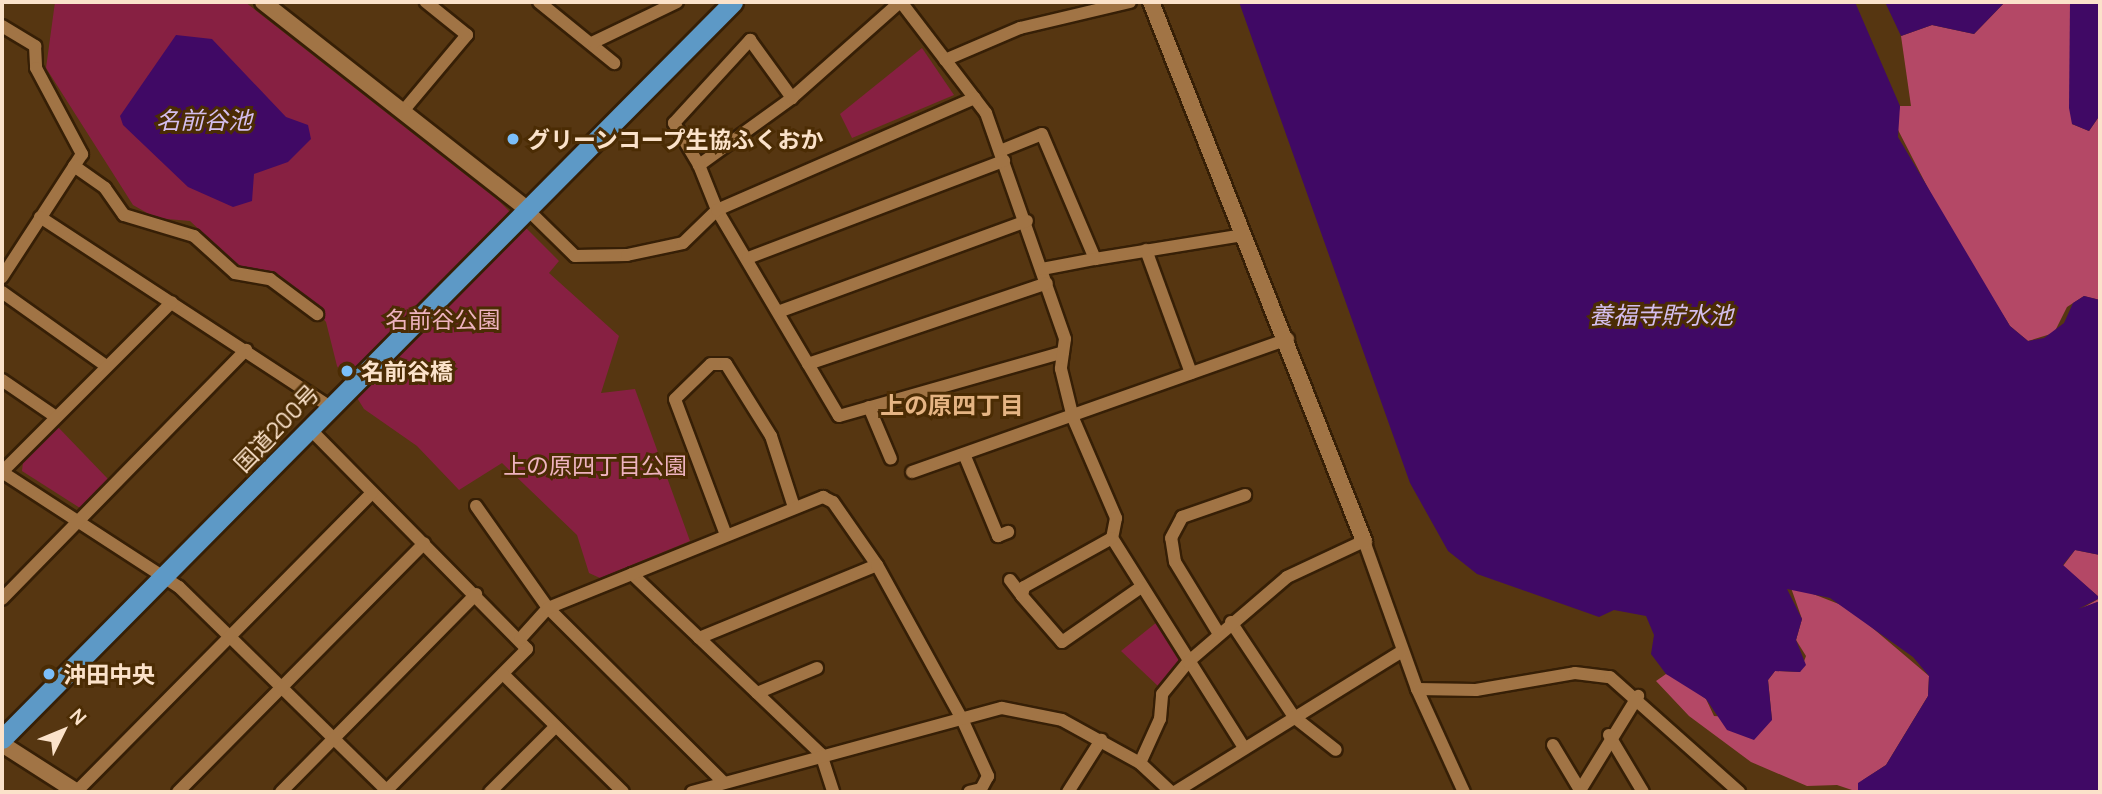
<!DOCTYPE html>
<html>
<head>
<meta charset="utf-8">
<style>
  body { margin:0 }
  #map { position:relative; width:2102px; height:794px; overflow:hidden; background:#563611; font-family:Manrope,"Noto Sans JP",sans-serif }
  div>[style] { position:absolute }
  .green>* { inset:0; background:#872042 }
  .forest>* { inset:0; background:#b44866 }
  .water>* { inset:0; background:#400965 }
  .roads { filter:drop-shadow(2px 0 #361f06) drop-shadow(-2px 0 #361f06) drop-shadow(0 2px #361f06) drop-shadow(0 -2px #361f06) }
  .minor>* { height:12px; margin:-6px; padding:0 6px; transform-origin:6px; border-radius:6px; background:#a17445 }
  .tertiary>* { height:16px; margin:-8px; padding:0 8px; transform-origin:8px; border-radius:8px; background:#a17445 }
  .trunk>* { height:19px; margin:-9.5px; padding:0 9.5px; transform-origin:9.5px; border-radius:9.5px; background:#5d99c6 }
  .dots>* { width:19px; height:19px; translate:-50% -50%; box-sizing:border-box; border:4px solid #4b2c04; border-radius:50% }
  span { translate:-50% -50%; white-space:nowrap; text-align:center; line-height:1.15; -webkit-text-stroke:6px #4b2c04; paint-order:stroke }
  .poi-label { font-size:23px; color:#fbe2ca; font-weight:700 }
  .left { translate:0 -50%; text-align:left }
  .park-label { font-size:23px; color:#eeb3bf }
  .street-label { font-size:23px; color:#fbe2ca }
  .water-label { font-size:24px; color:#d4beee; font-style:italic }
  .neighbourhood-label { font-size:24px; color:#e5b483; font-weight:700 }
  .frame { position:absolute; inset:0; border:4px solid #fbe2ca; pointer-events:none }
  .north { position:absolute; left:28px; top:696px; width:70px; height:70px; -webkit-text-stroke:5px #4b2c04; paint-order:stroke; rotate:47deg; font-size:19px; font-weight:700; line-height:28px; text-align:center; color:#fbe2ca }
  .north::after { content:''; display:block; margin:auto; width:24px; height:32px; background:#fbe2ca; clip-path:polygon(50% 0,100% 100%,50% 72%,0 100%) }
</style>
</head>
<body>
<div id="map">
  <div class="green">
    <div style="clip-path:polygon(55px 2px,245px 2px,499px 201px,559px 261px,549px 273px,619px 336px,601px 393px,635px 389px,690px 541px,600px 578px,589px 573px,577px 535px,502px 463px,459px 490px,417px 446px,364px 409px,337px 366px,326px 322px,298px 289px,240px 268px,190px 221px,156px 218px,133px 205px,46px 68px)"></div>
    <div style="clip-path:polygon(922px 48px,954px 95px,852px 138px,840px 114px)"></div>
    <div style="clip-path:polygon(57px 426px,108px 479px,80px 508px,22px 471px,23px 462px)"></div>
    <div style="clip-path:polygon(1157px 622px,1182px 661px,1159px 687px,1121px 651px)"></div>
  </div>
  <div class="forest">
    <div style="clip-path:polygon(2005px 2px,2070px 2px,2072px 124px,2089px 131px,2100px 115px,2100px 300px,2084px 296px,2067px 307px,2054px 333px,2028px 341px,2010px 326px,1949px 229px,1896px 126px,1900px 106px,1911px 106px,1901px 36px,1932px 25px,1974px 34px)"></div>
    <div style="clip-path:polygon(2075px 550px,2100px 555px,2100px 601px,2079px 610px,2100px 598px,2063px 566px)"></div>
    <div style="clip-path:polygon(1790px 585px,1849px 608px,1929px 676px,1928px 696px,1886px 765px,1863px 780px,1858px 792px,1837px 785px,1807px 786px,1751px 762px,1689px 716px,1656px 681px,1666px 674px,1679px 678px,1706px 699px,1714px 716px,1772px 720px,1768px 680px,1775px 671px,1800px 672px,1806px 656px,1796px 640px,1802px 619px)"></div>
  </div>
  <div class="water">
    <div style="clip-path:polygon(1239px 2px,1855px 2px,1900px 106px,1898px 137px,2010px 326px,2028px 341px,2044px 338px,2064px 323px,2073px 303px,2084px 296px,2100px 300px,2100px 555px,2075px 550px,2063px 565px,2100px 598px,2078px 609px,2100px 601px,2100px 792px,1858px 792px,1858px 783px,1886px 765px,1928px 696px,1929px 676px,1913px 657px,1830px 598px,1787px 589px,1802px 619px,1796px 640px,1806px 665px,1800px 672px,1775px 671px,1768px 680px,1772px 720px,1754px 740px,1727px 730px,1706px 699px,1666px 674px,1651px 654px,1654px 635px,1646px 616px,1614px 610px,1599px 617px,1477px 574px,1448px 551px,1410px 483px)"></div>
    <div style="clip-path:polygon(1885px 2px,2005px 2px,1974px 34px,1932px 25px,1901px 36px)"></div>
    <div style="clip-path:polygon(2070px 2px,2100px 2px,2100px 115px,2089px 131px,2072px 124px,2069px 108px)"></div>
    <div style="clip-path:polygon(176px 35px,212px 39px,286px 117px,308px 125px,311px 139px,288px 162px,254px 174px,252px 201px,233px 207px,188px 187px,123px 125px,120px 116px)"></div>
  </div>
  <div class="roads">
    <div class="minor">
      <div style="left:539px;top:2px;width:97px;rotate:39.1deg"></div>
      <div style="left:900px;top:2px;width:144px;rotate:138.4deg"></div>
      <div style="left:792px;top:98px;width:115px;rotate:144.2deg"></div>
      <div style="left:699px;top:165px;width:48px;rotate:68.2deg"></div>
      <div style="left:717px;top:210px;width:239px;rotate:59.4deg"></div>
      <div style="left:839px;top:416px;width:233px;rotate:-15.9deg"></div>
      <div style="left:901px;top:2px;width:140px;rotate:52.6deg"></div>
      <div style="left:986px;top:113px;width:239px;rotate:70.7deg"></div>
      <div style="left:1065px;top:339px;width:30px;rotate:98deg"></div>
      <div style="left:1061px;top:369px;width:50px;rotate:76.2deg"></div>
      <div style="left:1073px;top:418px;width:109px;rotate:66.7deg"></div>
      <div style="left:1116px;top:518px;width:20px;rotate:101deg"></div>
      <div style="left:1112px;top:538px;width:248px;rotate:57.8deg"></div>
      <div style="left:2px;top:26px;width:39px;rotate:31deg"></div>
      <div style="left:35px;top:46px;width:22px;rotate:87deg"></div>
      <div style="left:36px;top:68px;width:98px;rotate:61.9deg"></div>
      <div style="left:82px;top:154px;width:147px;rotate:123deg"></div>
      <div style="left:594px;top:42px;width:92px;rotate:-25.7deg"></div>
      <div style="left:945px;top:60px;width:82px;rotate:-23.1deg"></div>
      <div style="left:1020px;top:28px;width:113px;rotate:-13.3deg"></div>
      <div style="left:404px;top:110px;width:98px;rotate:-50deg"></div>
      <div style="left:467px;top:35px;width:53px;rotate:-141.2deg"></div>
      <div style="left:1000px;top:151px;width:45px;rotate:-22deg"></div>
      <div style="left:1042px;top:134px;width:136px;rotate:67deg"></div>
      <div style="left:1095px;top:259px;width:151px;rotate:-9.2deg"></div>
      <div style="left:699px;top:165px;width:49px;rotate:-120.8deg"></div>
      <div style="left:674px;top:123px;width:113px;rotate:-47.5deg"></div>
      <div style="left:750px;top:40px;width:72px;rotate:54.1deg"></div>
      <div style="left:74px;top:166px;width:38px;rotate:35deg"></div>
      <div style="left:105px;top:188px;width:33px;rotate:55deg"></div>
      <div style="left:124px;top:215px;width:73px;rotate:16.7deg"></div>
      <div style="left:194px;top:236px;width:55px;rotate:42.1deg"></div>
      <div style="left:235px;top:273px;width:36px;rotate:10deg"></div>
      <div style="left:270px;top:279px;width:59px;rotate:36.7deg"></div>
      <div style="left:527px;top:209px;width:67px;rotate:44.4deg"></div>
      <div style="left:575px;top:256px;width:52px;rotate:-1.1deg"></div>
      <div style="left:627px;top:255px;width:57px;rotate:-12.1deg"></div>
      <div style="left:683px;top:243px;width:47px;rotate:-44.1deg"></div>
      <div style="left:717px;top:210px;width:281px;rotate:-23.5deg"></div>
      <div style="left:40px;top:217px;width:347px;rotate:33.2deg"></div>
      <div style="left:1146px;top:250px;width:131px;rotate:69.9deg"></div>
      <div style="left:748px;top:258px;width:274px;rotate:-20.8deg"></div>
      <div style="left:1042px;top:269px;width:54px;rotate:-10.7deg"></div>
      <div style="left:2px;top:292px;width:128px;rotate:35.4deg"></div>
      <div style="left:778px;top:312px;width:265px;rotate:-20.1deg"></div>
      <div style="left:808px;top:364px;width:252px;rotate:-18.7deg"></div>
      <div style="left:2px;top:380px;width:65px;rotate:34.4deg"></div>
      <div style="left:869px;top:407px;width:56px;rotate:67.1deg"></div>
      <div style="left:310px;top:429px;width:309px;rotate:45.4deg"></div>
      <div style="left:527px;top:649px;width:202px;rotate:134.8deg"></div>
      <div style="left:964px;top:454px;width:89px;rotate:67.5deg"></div>
      <div style="left:998px;top:536px;width:11px;rotate:-22deg"></div>
      <div style="left:2px;top:472px;width:211px;rotate:33deg"></div>
      <div style="left:179px;top:587px;width:293px;rotate:44.4deg"></div>
      <div style="left:2px;top:472px;width:240px;rotate:-45deg"></div>
      <div style="left:912px;top:472px;width:399px;rotate:-19.5deg"></div>
      <div style="left:476px;top:506px;width:125px;rotate:54.8deg"></div>
      <div style="left:548px;top:608px;width:248px;rotate:44.8deg"></div>
      <div style="left:726px;top:535px;width:145px;rotate:-110.6deg"></div>
      <div style="left:675px;top:399px;width:50px;rotate:-44.2deg"></div>
      <div style="left:711px;top:364px;width:15px"></div>
      <div style="left:726px;top:364px;width:85px;rotate:58deg"></div>
      <div style="left:771px;top:436px;width:75px;rotate:72.1deg"></div>
      <div style="left:1112px;top:538px;width:101px;rotate:150.9deg"></div>
      <div style="left:1024px;top:587px;width:9px;rotate:103deg"></div>
      <div style="left:1022px;top:596px;width:61px;rotate:49deg"></div>
      <div style="left:1062px;top:642px;width:96px;rotate:-34.8deg"></div>
      <div style="left:632px;top:574px;width:261px;rotate:43.6deg"></div>
      <div style="left:821px;top:754px;width:40px;rotate:72deg"></div>
      <div style="left:1010px;top:580px;width:20px;rotate:53deg"></div>
      <div style="left:2px;top:599px;width:349px;rotate:-45.6deg"></div>
      <div style="left:1231px;top:622px;width:114px;rotate:56.4deg"></div>
      <div style="left:1294px;top:717px;width:53px;rotate:38.2deg"></div>
      <div style="left:1219px;top:634px;width:84px;rotate:-121.4deg"></div>
      <div style="left:1175px;top:562px;width:24px;rotate:-99deg"></div>
      <div style="left:1171px;top:538px;width:24px;rotate:-62deg"></div>
      <div style="left:1182px;top:517px;width:67px;rotate:-19.2deg"></div>
      <div style="left:699px;top:638px;width:192px;rotate:-22.3deg"></div>
      <div style="left:520px;top:639px;width:42px;rotate:-47.9deg"></div>
      <div style="left:548px;top:608px;width:297px;rotate:-22deg"></div>
      <div style="left:823px;top:497px;width:11px;rotate:27deg"></div>
      <div style="left:833px;top:502px;width:77px;rotate:55.1deg"></div>
      <div style="left:877px;top:565px;width:176px;rotate:61.1deg"></div>
      <div style="left:962px;top:719px;width:63px;rotate:65.5deg"></div>
      <div style="left:988px;top:776px;width:15px;rotate:118deg"></div>
      <div style="left:981px;top:789px;width:12px;rotate:166deg"></div>
      <div style="left:503px;top:674px;width:168px;rotate:44.5deg"></div>
      <div style="left:1417px;top:689px;width:59px;rotate:1deg"></div>
      <div style="left:1476px;top:690px;width:100px;rotate:-9.7deg"></div>
      <div style="left:1575px;top:673px;width:35px;rotate:7deg"></div>
      <div style="left:1610px;top:677px;width:173px;rotate:41.7deg"></div>
      <div style="left:757px;top:693px;width:65px;rotate:-22.6deg"></div>
      <div style="left:1609px;top:735px;width:66px;rotate:59.2deg"></div>
      <div style="left:1553px;top:745px;width:52px;rotate:59deg"></div>
      <div style="left:1140px;top:763px;width:48px;rotate:-65.6deg"></div>
      <div style="left:1160px;top:719px;width:25px;rotate:-85deg"></div>
      <div style="left:1162px;top:694px;width:41px;rotate:-50.9deg"></div>
      <div style="left:1188px;top:662px;width:130px;rotate:-40.6deg"></div>
      <div style="left:1287px;top:577px;width:85px;rotate:-25.1deg"></div>
      <div style="left:1364px;top:541px;width:157px;rotate:70.3deg"></div>
      <div style="left:1417px;top:689px;width:113px;rotate:65.5deg"></div>
      <div style="left:76px;top:792px;width:421px;rotate:-45.3deg"></div>
      <div style="left:178px;top:792px;width:350px;rotate:-45.3deg"></div>
      <div style="left:281px;top:792px;width:278px;rotate:-45.4deg"></div>
      <div style="left:490px;top:792px;width:92px;rotate:-45deg"></div>
      <div style="left:692px;top:792px;width:321px;rotate:-15.2deg"></div>
      <div style="left:1002px;top:708px;width:61px;rotate:11.3deg"></div>
      <div style="left:1062px;top:720px;width:89px;rotate:28.9deg"></div>
      <div style="left:1140px;top:763px;width:42px;rotate:43.1deg"></div>
      <div style="left:1068px;top:792px;width:62px;rotate:-57.6deg"></div>
      <div style="left:1175px;top:792px;width:267px;rotate:-31.8deg"></div>
      <div style="left:1579px;top:792px;width:113px;rotate:-58.4deg"></div>
    </div>
    <div class="tertiary">
      <div style="left:263px;top:2px;width:335px;rotate:38.1deg"></div>
      <div style="left:1151px;top:2px;width:580px;rotate:68.44deg"></div>
      <div style="left:2px;top:744px;width:89px;rotate:32.6deg"></div>
    </div>
    <div class="trunk">
      <div style="left:2px;top:739px;width:1038px;rotate:-45.23deg"></div>
    </div>
  </div>
  <div class="dots">
    <div style="left:513px;top:139px;background:#7bbef8"></div>
    <div style="left:347px;top:371px;background:#7bbef8"></div>
    <div style="left:49px;top:674px;background:#7bbef8"></div>
  </div>
  <div class="poi-label">
    <span class="left" style="left:527px;top:139px">グリーンコープ生協ふくおか</span>
    <span class="left" style="left:361px;top:371px">名前谷橋</span>
    <span class="left" style="left:63px;top:674px">沖田中央</span>
  </div>
  <div class="park-label">
    <span style="left:443px;top:319px">名前谷公園</span>
    <span style="left:595px;top:465px">上の原四丁目公園</span>
  </div>
  <div class="street-label">
    <span style="left:276px;top:428px;rotate:-46deg">国道200号</span>
  </div>
  <div class="water-label">
    <span style="left:204px;top:120px">名前谷池</span>
    <span style="left:1661px;top:315px">養福寺貯水池</span>
  </div>
  <div class="neighbourhood-label">
    <span style="left:952px;top:405px">上の原四丁目</span>
  </div>
  <div class="frame"></div>
  <div class="north">N</div>
</div>
</body>
</html>
